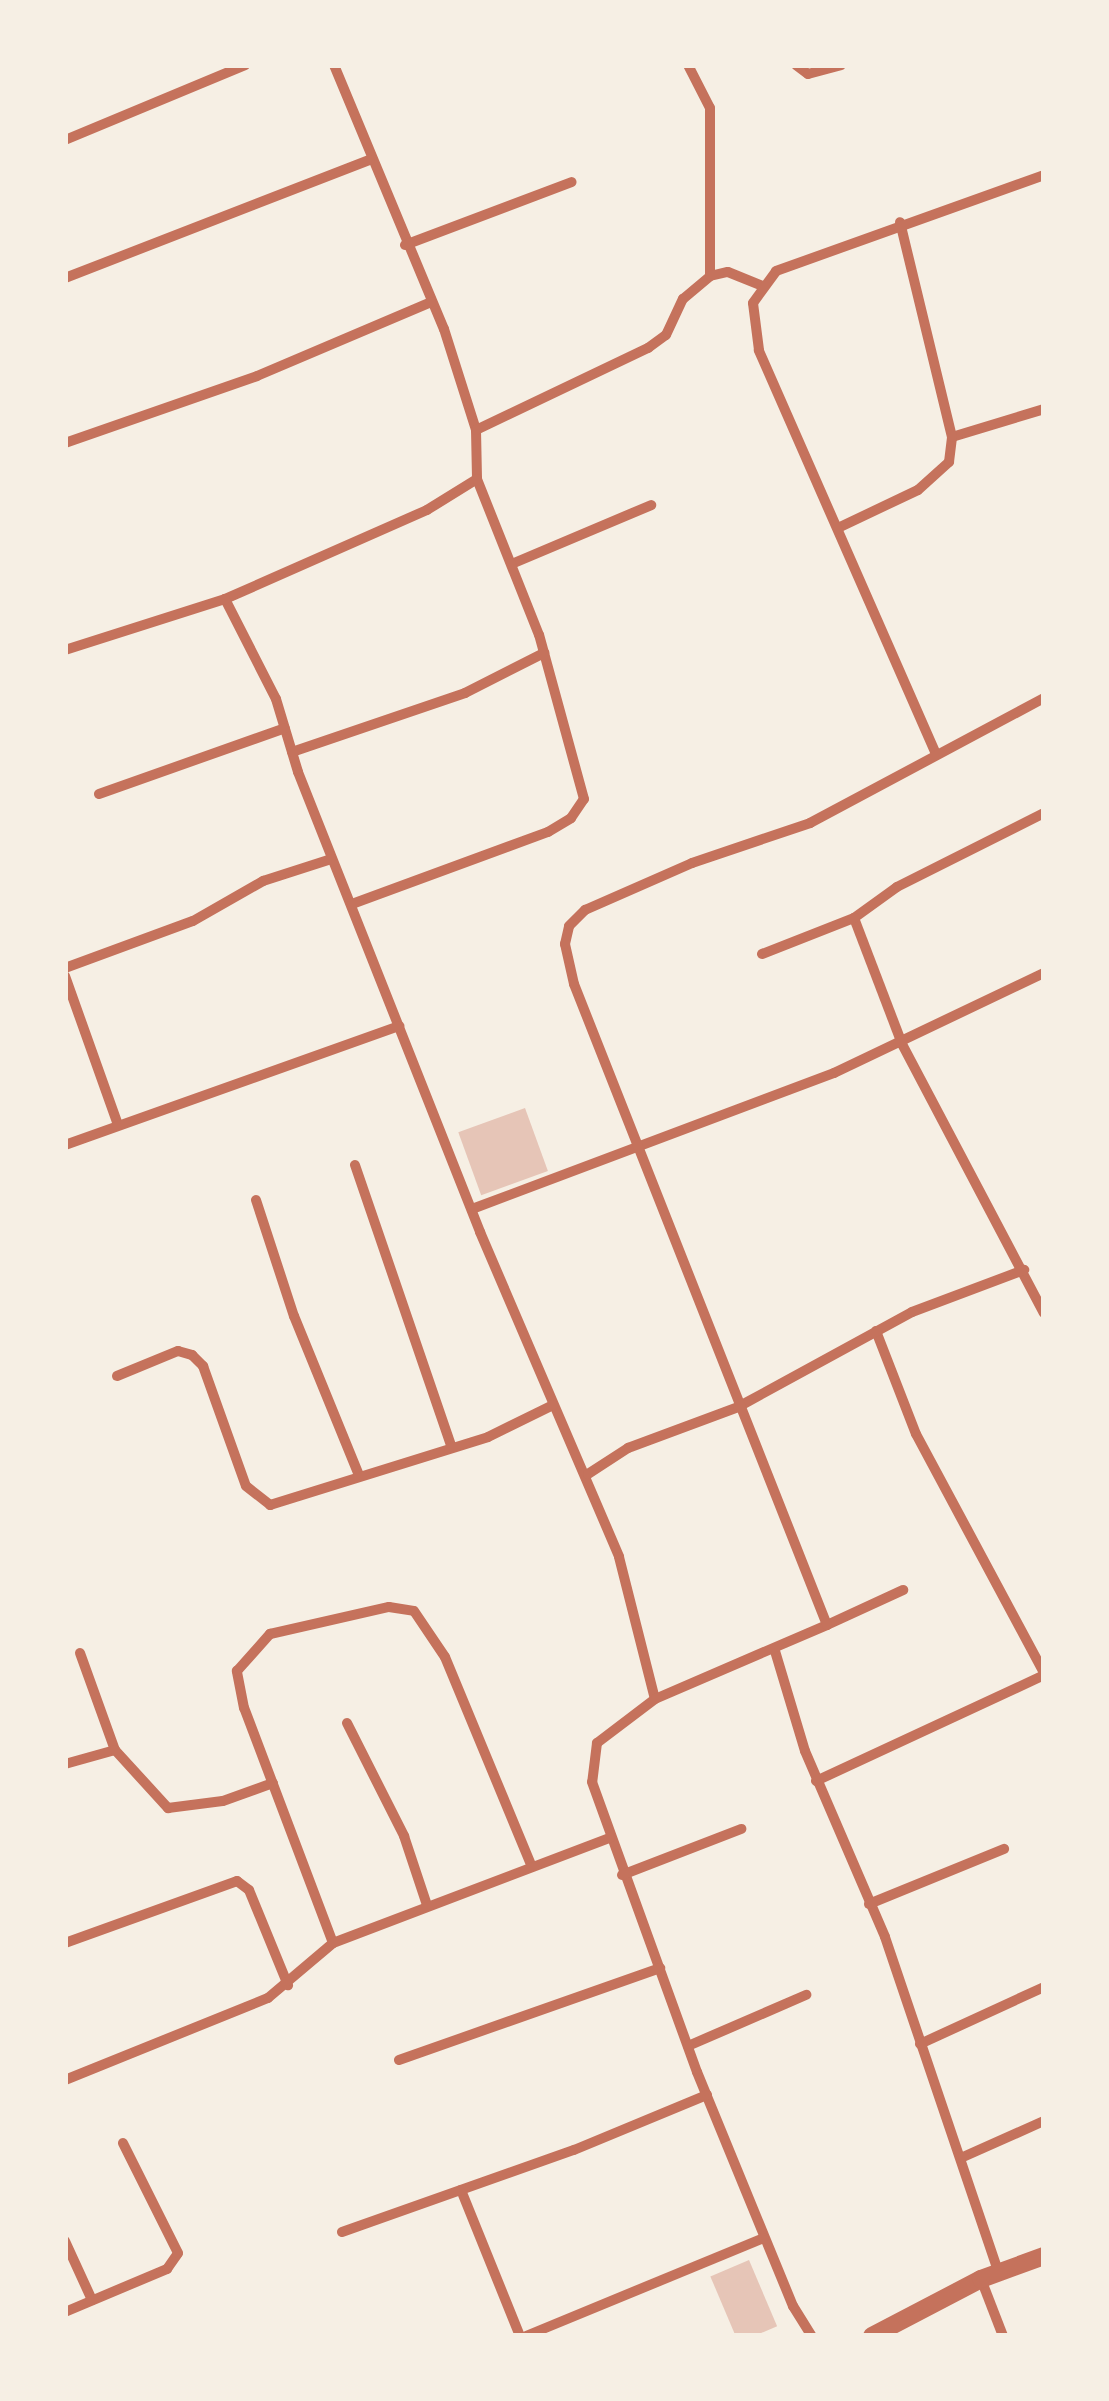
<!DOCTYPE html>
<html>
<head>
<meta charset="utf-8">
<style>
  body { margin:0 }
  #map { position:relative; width:1109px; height:2401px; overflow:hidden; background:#f6efe4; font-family:"Varela Round",sans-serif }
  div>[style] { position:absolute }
  .building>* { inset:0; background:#e6c5b7; transform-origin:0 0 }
  .minor>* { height:10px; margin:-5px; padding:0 5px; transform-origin:5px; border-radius:5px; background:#c5725c }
  .tertiary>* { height:18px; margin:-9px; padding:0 9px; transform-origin:9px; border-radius:9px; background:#c5725c }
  span { translate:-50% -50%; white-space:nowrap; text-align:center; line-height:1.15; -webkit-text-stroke:10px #f6efe4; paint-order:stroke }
  .frame { position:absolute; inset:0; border:68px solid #f6efe4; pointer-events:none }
</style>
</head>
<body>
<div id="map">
  <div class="building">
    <div style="left:525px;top:1108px;width:67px;height:71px;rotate:70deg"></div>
    <div style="left:749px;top:2260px;width:72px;height:42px;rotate:67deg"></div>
  </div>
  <div class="minor">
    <div style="left:334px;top:65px;width:286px;rotate:67.4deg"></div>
    <div style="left:444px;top:329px;width:106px;rotate:72.4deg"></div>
    <div style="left:476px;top:430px;width:49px;rotate:88.8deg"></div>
    <div style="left:477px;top:479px;width:59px;rotate:148.2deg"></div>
    <div style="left:427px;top:510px;width:221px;rotate:156.2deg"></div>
    <div style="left:225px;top:599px;width:112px;rotate:63deg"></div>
    <div style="left:276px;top:699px;width:76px;rotate:73.2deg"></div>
    <div style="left:298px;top:772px;width:495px;rotate:68.4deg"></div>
    <div style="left:480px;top:1232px;width:353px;rotate:66.8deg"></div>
    <div style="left:619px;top:1557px;width:146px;rotate:75.8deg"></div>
    <div style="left:655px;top:1699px;width:73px;rotate:142.8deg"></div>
    <div style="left:597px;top:1743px;width:39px;rotate:97deg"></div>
    <div style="left:592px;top:1782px;width:308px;rotate:70.1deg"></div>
    <div style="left:697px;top:2072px;width:253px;rotate:67.7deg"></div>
    <div style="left:793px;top:2306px;width:36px;rotate:58deg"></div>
    <div style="left:688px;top:65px;width:48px;rotate:62.9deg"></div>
    <div style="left:710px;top:108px;width:168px;rotate:90deg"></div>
    <div style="left:796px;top:65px;width:15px;rotate:37deg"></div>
    <div style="left:808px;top:74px;width:34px;rotate:-15deg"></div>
    <div style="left:65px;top:140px;width:195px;rotate:-22.6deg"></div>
    <div style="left:405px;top:245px;width:178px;rotate:-20.7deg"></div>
    <div style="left:65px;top:278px;width:327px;rotate:-21.2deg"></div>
    <div style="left:476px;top:430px;width:191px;rotate:-25.5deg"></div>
    <div style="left:648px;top:348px;width:22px;rotate:-36deg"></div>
    <div style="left:666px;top:335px;width:40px;rotate:-65deg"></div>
    <div style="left:683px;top:299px;width:35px;rotate:-40deg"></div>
    <div style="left:710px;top:276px;width:18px;rotate:-13deg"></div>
    <div style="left:728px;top:272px;width:35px;rotate:22deg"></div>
    <div style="left:952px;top:437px;width:96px;rotate:-16.9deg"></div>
    <div style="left:65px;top:443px;width:203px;rotate:-19.2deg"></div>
    <div style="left:257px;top:376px;width:189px;rotate:-23deg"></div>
    <div style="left:840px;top:527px;width:86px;rotate:-25.4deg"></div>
    <div style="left:918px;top:490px;width:42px;rotate:-42.1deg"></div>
    <div style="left:949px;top:462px;width:25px;rotate:-83deg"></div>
    <div style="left:952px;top:437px;width:221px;rotate:-103.6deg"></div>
    <div style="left:514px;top:563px;width:149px;rotate:-22.9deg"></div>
    <div style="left:65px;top:650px;width:168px;rotate:-17.7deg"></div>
    <div style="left:292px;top:752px;width:183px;rotate:-18.8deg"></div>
    <div style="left:465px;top:693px;width:89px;rotate:-26.9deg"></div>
    <div style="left:936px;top:754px;width:441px;rotate:-113.7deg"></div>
    <div style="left:759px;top:350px;width:47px;rotate:-97.3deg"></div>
    <div style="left:753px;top:303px;width:39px;rotate:-54deg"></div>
    <div style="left:776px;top:271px;width:285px;rotate:-19.7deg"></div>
    <div style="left:99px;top:794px;width:197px;rotate:-19.5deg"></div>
    <div style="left:1044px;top:813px;width:165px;rotate:153.3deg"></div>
    <div style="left:897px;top:887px;width:53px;rotate:144.2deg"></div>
    <div style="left:854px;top:918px;width:135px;rotate:69.1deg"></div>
    <div style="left:902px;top:1044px;width:304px;rotate:62.2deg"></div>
    <div style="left:352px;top:904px;width:209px;rotate:-20.2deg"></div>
    <div style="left:548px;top:832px;width:27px;rotate:-31deg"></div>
    <div style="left:571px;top:818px;width:23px;rotate:-56deg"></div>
    <div style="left:584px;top:799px;width:170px;rotate:-105.3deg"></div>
    <div style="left:539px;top:635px;width:168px;rotate:-111.7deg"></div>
    <div style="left:762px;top:954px;width:99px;rotate:-21.4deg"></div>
    <div style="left:65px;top:968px;width:136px;rotate:-20.2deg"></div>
    <div style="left:193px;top:921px;width:81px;rotate:-29.7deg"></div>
    <div style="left:263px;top:881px;width:71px;rotate:-17.9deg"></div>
    <div style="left:65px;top:976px;width:155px;rotate:70.4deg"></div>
    <div style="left:65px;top:1145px;width:355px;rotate:-19.6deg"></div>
    <div style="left:355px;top:1165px;width:297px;rotate:71.1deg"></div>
    <div style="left:256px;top:1200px;width:122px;rotate:71.9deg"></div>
    <div style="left:294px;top:1316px;width:172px;rotate:67.8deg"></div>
    <div style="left:472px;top:1209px;width:387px;rotate:-20.6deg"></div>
    <div style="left:834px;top:1073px;width:233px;rotate:-25.5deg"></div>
    <div style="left:876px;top:1331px;width:110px;rotate:68.8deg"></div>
    <div style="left:916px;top:1434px;width:271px;rotate:61.8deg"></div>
    <div style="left:117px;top:1376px;width:66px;rotate:-22.3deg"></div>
    <div style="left:178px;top:1351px;width:15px;rotate:16deg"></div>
    <div style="left:192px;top:1355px;width:16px;rotate:45deg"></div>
    <div style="left:203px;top:1366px;width:127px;rotate:70.3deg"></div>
    <div style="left:246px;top:1486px;width:31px;rotate:38deg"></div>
    <div style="left:270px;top:1505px;width:228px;rotate:-17.3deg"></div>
    <div style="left:488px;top:1437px;width:72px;rotate:-26.2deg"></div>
    <div style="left:588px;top:1474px;width:48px;rotate:-33deg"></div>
    <div style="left:628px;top:1448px;width:117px;rotate:-20.4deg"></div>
    <div style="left:738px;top:1407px;width:198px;rotate:-28.6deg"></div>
    <div style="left:912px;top:1312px;width:120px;rotate:-20.6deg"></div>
    <div style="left:827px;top:1625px;width:84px;rotate:-24.7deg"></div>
    <div style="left:775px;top:1651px;width:104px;rotate:73.3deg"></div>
    <div style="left:805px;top:1751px;width:202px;rotate:66.7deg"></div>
    <div style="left:885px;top:1937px;width:355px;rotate:71.3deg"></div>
    <div style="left:80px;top:1653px;width:103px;rotate:70.2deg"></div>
    <div style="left:655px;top:1699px;width:187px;rotate:-23.3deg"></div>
    <div style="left:827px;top:1625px;width:689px;rotate:-111.54deg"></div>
    <div style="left:574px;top:984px;width:41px;rotate:-102.7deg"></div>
    <div style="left:565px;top:944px;width:18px;rotate:-77deg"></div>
    <div style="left:569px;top:926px;width:23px;rotate:-45deg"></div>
    <div style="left:585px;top:910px;width:117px;rotate:-23.7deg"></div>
    <div style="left:692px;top:863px;width:125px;rotate:-18.7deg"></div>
    <div style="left:810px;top:823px;width:265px;rotate:-28.1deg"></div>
    <div style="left:347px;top:1723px;width:127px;rotate:63.2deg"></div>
    <div style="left:404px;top:1836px;width:73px;rotate:71.6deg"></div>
    <div style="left:65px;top:1764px;width:52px;rotate:-15.6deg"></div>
    <div style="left:115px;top:1750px;width:79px;rotate:47.6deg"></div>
    <div style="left:168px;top:1808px;width:55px;rotate:-7.3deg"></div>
    <div style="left:223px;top:1801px;width:53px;rotate:-19.8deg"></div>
    <div style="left:816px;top:1781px;width:251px;rotate:-24.9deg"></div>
    <div style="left:622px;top:1875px;width:128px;rotate:-21.1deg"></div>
    <div style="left:869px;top:1904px;width:146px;rotate:-22.2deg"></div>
    <div style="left:65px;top:1943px;width:183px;rotate:-19.8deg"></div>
    <div style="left:237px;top:1881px;width:15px;rotate:37deg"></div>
    <div style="left:249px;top:1890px;width:103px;rotate:67.7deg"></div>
    <div style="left:333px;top:1943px;width:251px;rotate:-110.7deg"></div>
    <div style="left:244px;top:1708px;width:38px;rotate:-101deg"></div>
    <div style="left:237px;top:1671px;width:50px;rotate:-48.3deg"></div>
    <div style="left:270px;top:1634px;width:122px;rotate:-12.8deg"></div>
    <div style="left:389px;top:1607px;width:25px;rotate:9deg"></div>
    <div style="left:414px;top:1611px;width:55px;rotate:56deg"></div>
    <div style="left:445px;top:1657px;width:225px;rotate:67.5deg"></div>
    <div style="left:920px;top:2044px;width:136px;rotate:-24.7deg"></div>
    <div style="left:688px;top:2046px;width:129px;rotate:-23.4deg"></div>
    <div style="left:399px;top:2060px;width:277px;rotate:-19.4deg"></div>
    <div style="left:65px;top:2080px;width:219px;rotate:-22deg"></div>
    <div style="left:268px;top:1998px;width:85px;rotate:-40.2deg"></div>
    <div style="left:333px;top:1943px;width:296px;rotate:-20.8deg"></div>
    <div style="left:963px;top:2157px;width:89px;rotate:-24deg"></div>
    <div style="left:461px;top:2190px;width:157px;rotate:68deg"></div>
    <div style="left:342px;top:2232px;width:246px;rotate:-19.5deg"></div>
    <div style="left:574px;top:2150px;width:144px;rotate:-22.5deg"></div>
    <div style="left:65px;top:2241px;width:65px;rotate:65.4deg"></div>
    <div style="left:981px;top:2279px;width:61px;rotate:68.9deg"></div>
    <div style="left:65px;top:2312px;width:111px;rotate:-22.9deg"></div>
    <div style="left:167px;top:2269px;width:19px;rotate:-55deg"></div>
    <div style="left:178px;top:2253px;width:123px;rotate:-116.6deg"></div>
    <div style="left:526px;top:2336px;width:257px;rotate:-22.4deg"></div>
  </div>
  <div class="tertiary">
    <div style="left:872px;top:2336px;width:123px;rotate:-27.6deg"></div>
    <div style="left:981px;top:2279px;width:67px;rotate:-20.1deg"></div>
  </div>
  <div class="frame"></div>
</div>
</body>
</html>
